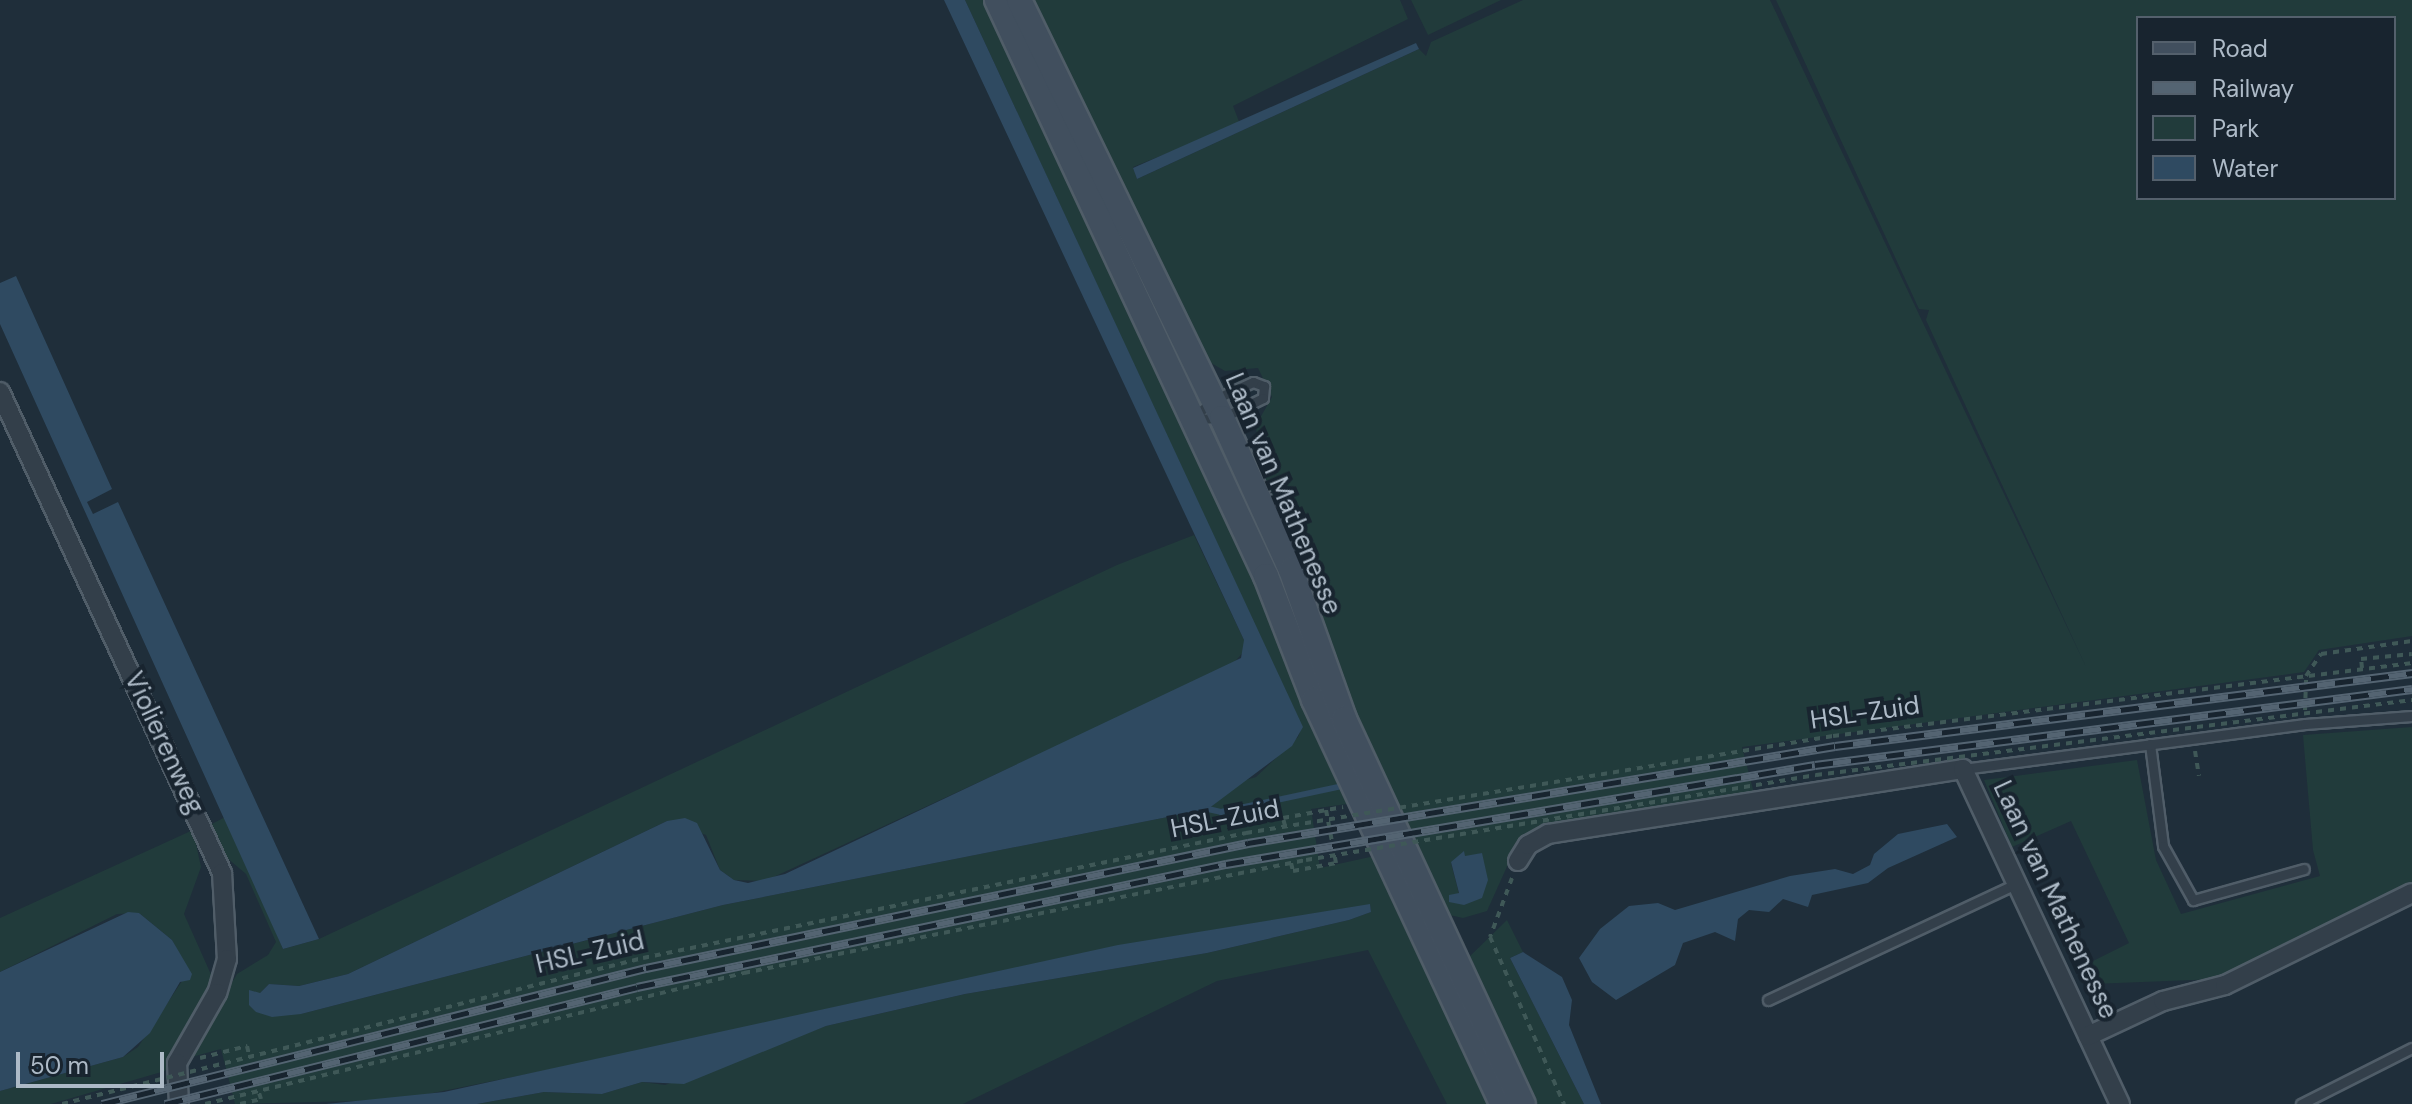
<!DOCTYPE html>
<html>
<head>
<meta charset="utf-8">
<style>
  body { margin:0 }
  #map { position:relative; width:2412px; height:1104px; overflow:hidden; background:#1f2e3a; font-family:"DM Sans",sans-serif }
  div>[style] { position:absolute }
  .green>* { inset:0; background:#213b3b }
  .water>* { inset:0; background:#2f4a61 }
  .stream>* { height:6px; margin:-3px; padding:0 3px; transform-origin:3px; border-radius:3px; background:#2f4a61 }
  .path>* { height:4px; margin-top:-2px; transform-origin:0; background:repeating-linear-gradient(90deg,#3f5857 0 6px,transparent 0 12px) }
  .roads { filter:drop-shadow(2px 0 #505d68) drop-shadow(-2px 0 #505d68) drop-shadow(0 2px #505d68) drop-shadow(0 -2px #505d68) }
  .lane>* { height:9px; margin:-4.5px; padding:0 4.5px; transform-origin:4.5px; border-radius:4.5px; background:#333f4a }
  .street>* { height:18px; margin:-9px; padding:0 9px; transform-origin:9px; border-radius:9px; background:#333f4a }
  .secondary>* { height:24px; margin:-12px; padding:0 12px; transform-origin:12px; border-radius:12px; background:#414f5e }
  .rail>* { height:9px; margin-top:-4.5px; transform-origin:0; background:repeating-linear-gradient(90deg,#18242f 0 18px,#546472 0 36px); box-sizing:border-box; border-block:2px solid #546472 }
  .path-bridge>* { height:4px; margin-top:-2px; transform-origin:0; background:repeating-linear-gradient(90deg,#3f5857 0 6px,transparent 0 12px) }
  span { translate:-50% -50%; white-space:nowrap; text-align:center; line-height:1.15; -webkit-text-stroke:8px #18242f; paint-order:stroke }
  .street-label { font-size:26px; color:#adbac7 }
  .legend { position:absolute; left:2136px; top:16px; width:260px; height:184px; box-sizing:border-box; background:#18242f; border:2px solid #54606c; margin:0; padding:10px 14px; list-style:none; font-size:24px; color:#adbac7 }
  .legend li { display:flex; align-items:center; gap:16px; height:40px }
  .legend b { width:40px; border:2px solid #54606c }
  .scale { position:absolute; left:16px; top:1052px; width:148px; height:36px; box-sizing:border-box; border:4px solid #adbac7; border-top:0; padding-left:10px; font-size:24px; line-height:28px; white-space:nowrap; color:#adbac7; -webkit-text-stroke:6px #18242f; paint-order:stroke }
</style>
</head>
<body>
<div id="map">
  <div class="green">
    <div style="clip-path:polygon(965px 0,992px 0,1255px 563px,1354px 803px,1311px 809px,1320px 868px,1379px 855px,1495px 1104px,1447px 1104px,1368px 950px,1217px 981px,963px 1104px,477px 1104px,544px 1092px,602px 1094px,642px 1082px,665px 1085px,826px 1026px,965px 994px,1207px 953px,1349px 920px,1371px 912px,1370px 905px,398px 1100px,235px 1104px,221px 1049px,188px 1058px,237px 974px,268px 955px,276px 942px,246px 874px,226px 857px,210px 825px,227px 816px,283px 949px,319px 939px,1117px 565px,1194px 535px,1244px 640px,1245px 650px,1232px 665px,765px 881px,734px 880px,720px 870px,706px 835px,667px 821px,348px 974px,299px 986px,269px 984px,260px 993px,301px 1014px,723px 905px,1208px 809px,1242px 781px,1256px 777px,1298px 737px,1302px 727px)"></div>
    <div style="clip-path:polygon(evenodd,1026px 0,1400px 0,1408px 19px,1233px 106px,1240px 124px,1133px 167px,1137px 179px,1419px 49px,1426px 56px,1431px 42px,1523px 0,1770px 0,2087px 669px,1926px 320px,1929px 310px,1919px 309px,1776px 0,2412px 0,2412px 636px,2319px 650px,2304px 672px,1742px 747px,1754px 793px,1514px 851px,1487px 911px,1463px 918px,1445px 914px,1335px 682px,1322px 612px,1259px 465px,1256px 425px,1272px 397px,1258px 368px,1225px 371px,1204px 359px,1026px 0,2138px 18px,2394px 18px,2394px 198px,2138px 198px,2138px 18px,1026px 0,1482px 853px,1459px 902px,1449px 902px,1459px 894px,1451px 863px,1482px 853px)"></div>
    <div style="clip-path:polygon(1411px 0,1501px 0,1428px 35px)"></div>
    <div style="clip-path:polygon(2412px 727px,2412px 882px,2218px 979px,2092px 984px,2085px 965px,2129px 943px,2071px 821px,2012px 847px,1984px 780px,2137px 760px,2156px 860px,2181px 914px,2320px 876px,2313px 850px,2303px 735px)"></div>
    <div style="clip-path:polygon(193px 830px,201px 867px,184px 914px,213px 979px,165px 1071px,51px 1104px,0 1104px,0 1091px,123px 1057px,138px 1047px,188px 972px,172px 940px,139px 913px,117px 914px,0 972px,0 918px)"></div>
    <div style="clip-path:polygon(1507px 920px,1523px 952px,1510px 958px,1584px 1104px,1530px 1104px,1468px 958px)"></div>
  </div>
  <div class="water">
    <div style="clip-path:polygon(944px 0,965px 0,1059px 202px,1303px 727px,1292px 746px,1208px 809px,723px 905px,301px 1014px,272px 1017px,256px 1012px,249px 1005px,249px 990px,260px 993px,269px 984px,299px 986px,348px 974px,667px 821px,685px 818px,697px 823px,720px 870px,734px 880px,748px 883px,785px 874px,1241px 658px,1244px 640px)"></div>
    <div style="clip-path:polygon(1416px 43px,1419px 49px,1137px 179px,1133px 168px)"></div>
    <div style="clip-path:polygon(16px 276px,112px 489px,87px 502px,93px 514px,118px 502px,319px 939px,283px 949px,0 324px,0 283px)"></div>
    <div style="clip-path:polygon(1947px 824px,1957px 837px,1888px 868px,1868px 883px,1812px 895px,1808px 907px,1783px 899px,1769px 912px,1749px 910px,1738px 919px,1735px 941px,1715px 932px,1683px 943px,1675px 965px,1616px 1000px,1592px 982px,1579px 958px,1600px 929px,1629px 906px,1658px 903px,1675px 910px,1790px 876px,1835px 869px,1853px 874px,1870px 865px,1874px 854px,1898px 834px)"></div>
    <div style="clip-path:polygon(1464px 851px,1465px 856px,1482px 853px,1488px 880px,1482px 898px,1464px 905px,1449px 902px,1449px 895px,1459px 893px,1451px 862px)"></div>
    <div style="clip-path:polygon(1370px 904px,1371px 912px,1349px 920px,1207px 953px,965px 994px,826px 1026px,684px 1084px,642px 1082px,602px 1094px,544px 1092px,477px 1104px,326px 1104px,444px 1092px,1118px 945px)"></div>
    <div style="clip-path:polygon(128px 912px,139px 913px,172px 940px,192px 974px,190px 980px,180px 982px,150px 1033px,123px 1057px,0 1091px,0 972px)"></div>
    <div style="clip-path:polygon(1523px 952px,1562px 977px,1572px 1000px,1569px 1025px,1601px 1104px,1584px 1104px,1510px 958px)"></div>
  </div>
  <div class="stream">
    <div style="left:1208px;top:809px;width:13px;rotate:13deg"></div>
    <div style="left:1221px;top:812px;width:120px;rotate:-12.1deg"></div>
  </div>
  <div class="path">
    <div style="left:2362px;top:668px;width:9px;rotate:-96deg"></div>
    <div style="left:2361px;top:659px;width:51px;rotate:-5.6deg"></div>
    <div style="left:2305px;top:710px;width:34px;rotate:-88deg"></div>
    <div style="left:2306px;top:676px;width:27px;rotate:-56deg"></div>
    <div style="left:2321px;top:654px;width:92px;rotate:-8.1deg"></div>
    <div style="left:2195px;top:751px;width:25px;rotate:81deg"></div>
    <div style="left:1285px;top:826px;width:8px;rotate:-104deg"></div>
    <div style="left:1283px;top:818px;width:61px;rotate:-10.4deg"></div>
    <div style="left:1291px;top:863px;width:8px;rotate:76deg"></div>
    <div style="left:1293px;top:871px;width:44px;rotate:-10.5deg"></div>
    <div style="left:1336px;top:863px;width:54px;rotate:-100.7deg"></div>
    <div style="left:1512px;top:878px;width:63px;rotate:110.4deg"></div>
    <div style="left:1490px;top:937px;width:183px;rotate:66.1deg"></div>
    <div style="left:200px;top:1058px;width:49px;rotate:-14.3deg"></div>
    <div style="left:247px;top:1046px;width:9px;rotate:77deg"></div>
    <div style="left:240px;top:1104px;width:22px;rotate:-13deg"></div>
    <div style="left:261px;top:1099px;width:9px;rotate:-108deg"></div>
  </div>
  <div class="roads">
    <div class="lane">
      <div style="left:1253px;top:382px;width:12px;rotate:20deg"></div>
      <div style="left:1264px;top:386px;width:12px;rotate:95deg"></div>
      <div style="left:1263px;top:398px;width:46px;rotate:154deg"></div>
      <div style="left:1222px;top:418px;width:30px;rotate:178deg"></div>
      <div style="left:1192px;top:419px;width:28px;rotate:-42deg"></div>
      <div style="left:1213px;top:400px;width:44px;rotate:-24.2deg"></div>
      <div style="left:2150px;top:744px;width:103px;rotate:82.7deg"></div>
      <div style="left:2163px;top:846px;width:62px;rotate:60.9deg"></div>
      <div style="left:2193px;top:900px;width:115px;rotate:-15.6deg"></div>
      <div style="left:1963px;top:769px;width:345px;rotate:-7.5deg"></div>
      <div style="left:2305px;top:724px;width:107px;rotate:-4.3deg"></div>
      <div style="left:1768px;top:1000px;width:274px;rotate:-25.1deg"></div>
      <div style="left:2301px;top:1104px;width:124px;rotate:-26.8deg"></div>
    </div>
    <div class="street">
      <div style="left:0;top:392px;width:530px;rotate:65.22deg"></div>
      <div style="left:222px;top:873px;width:86px;rotate:86.7deg"></div>
      <div style="left:227px;top:959px;width:35px;rotate:106deg"></div>
      <div style="left:217px;top:993px;width:81px;rotate:119.7deg"></div>
      <div style="left:177px;top:1063px;width:41px;rotate:87.2deg"></div>
      <div style="left:1518px;top:861px;width:19px;rotate:-58deg"></div>
      <div style="left:1528px;top:845px;width:23px;rotate:-29deg"></div>
      <div style="left:1548px;top:834px;width:420px;rotate:-8.9deg"></div>
      <div style="left:1963px;top:769px;width:370px;rotate:64.9deg"></div>
      <div style="left:2088px;top:1036px;width:83px;rotate:-25deg"></div>
      <div style="left:2163px;top:1001px;width:64px;rotate:-14.5deg"></div>
      <div style="left:2225px;top:985px;width:208px;rotate:-26.2deg"></div>
    </div>
    <div class="secondary">
      <div style="left:997px;top:0;width:636px;rotate:64.97deg"></div>
      <div style="left:1266px;top:576px;width:133px;rotate:68.8deg"></div>
      <div style="left:1314px;top:700px;width:446px;rotate:65deg"></div>
      <div style="left:1019px;top:0;width:465px;rotate:64.1deg"></div>
      <div style="left:1222px;top:418px;width:167px;rotate:65.6deg"></div>
      <div style="left:1291px;top:570px;width:158px;rotate:70.4deg"></div>
      <div style="left:1344px;top:719px;width:425px;rotate:65.1deg"></div>
    </div>
  </div>
  <div class="rail">
    <div style="left:102px;top:1104px;width:561px;rotate:-14.04deg"></div>
    <div style="left:646px;top:968px;width:615px;rotate:-11.73deg"></div>
    <div style="left:1248px;top:843px;width:595px;rotate:-9.38deg"></div>
    <div style="left:1835px;top:746px;width:582px;rotate:-7.21deg"></div>
    <div style="left:165px;top:1104px;width:486px;rotate:-13.9deg"></div>
    <div style="left:637px;top:987px;width:602px;rotate:-11.8deg"></div>
    <div style="left:1226px;top:864px;width:597px;rotate:-9.54deg"></div>
    <div style="left:1815px;top:765px;width:602px;rotate:-7.25deg"></div>
  </div>
  <div class="path-bridge">
    <div style="left:62px;top:1104px;width:599px;rotate:-14.11deg"></div>
    <div style="left:643px;top:958px;width:616px;rotate:-11.71deg"></div>
    <div style="left:1246px;top:833px;width:595px;rotate:-9.38deg"></div>
    <div style="left:1833px;top:736px;width:584px;rotate:-7.19deg"></div>
    <div style="left:205px;top:1104px;width:555px;rotate:-13.66deg"></div>
    <div style="left:744px;top:973px;width:573px;rotate:-11.37deg"></div>
    <div style="left:1306px;top:860px;width:517px;rotate:-9.46deg"></div>
    <div style="left:1816px;top:775px;width:601px;rotate:-7.17deg"></div>
  </div>
  <div class="street-label">
    <span style="left:1283px;top:494px;rotate:67deg">Laan van Mathenesse</span>
    <span style="left:1865px;top:713px;rotate:-8deg">HSL-Zuid</span>
    <span style="left:164px;top:743px;rotate:65deg">Violierenweg</span>
    <span style="left:1225px;top:819px;rotate:-11deg">HSL-Zuid</span>
    <span style="left:2055px;top:900px;rotate:65deg">Laan van Mathenesse</span>
    <span style="left:590px;top:953px;rotate:-13deg">HSL-Zuid</span>
  </div>
  <ul class="legend">
  <li><b style="height:10px;background:#414f5e"></b>Road</li>
  <li><b style="height:10px;background:#546472"></b>Railway</li>
  <li><b style="height:22px;background:#213b3b"></b>Park</li>
  <li><b style="height:22px;background:#2f4a61"></b>Water</li>
  </ul>
  <div class="scale">50 m</div>
</div>
</body>
</html>
